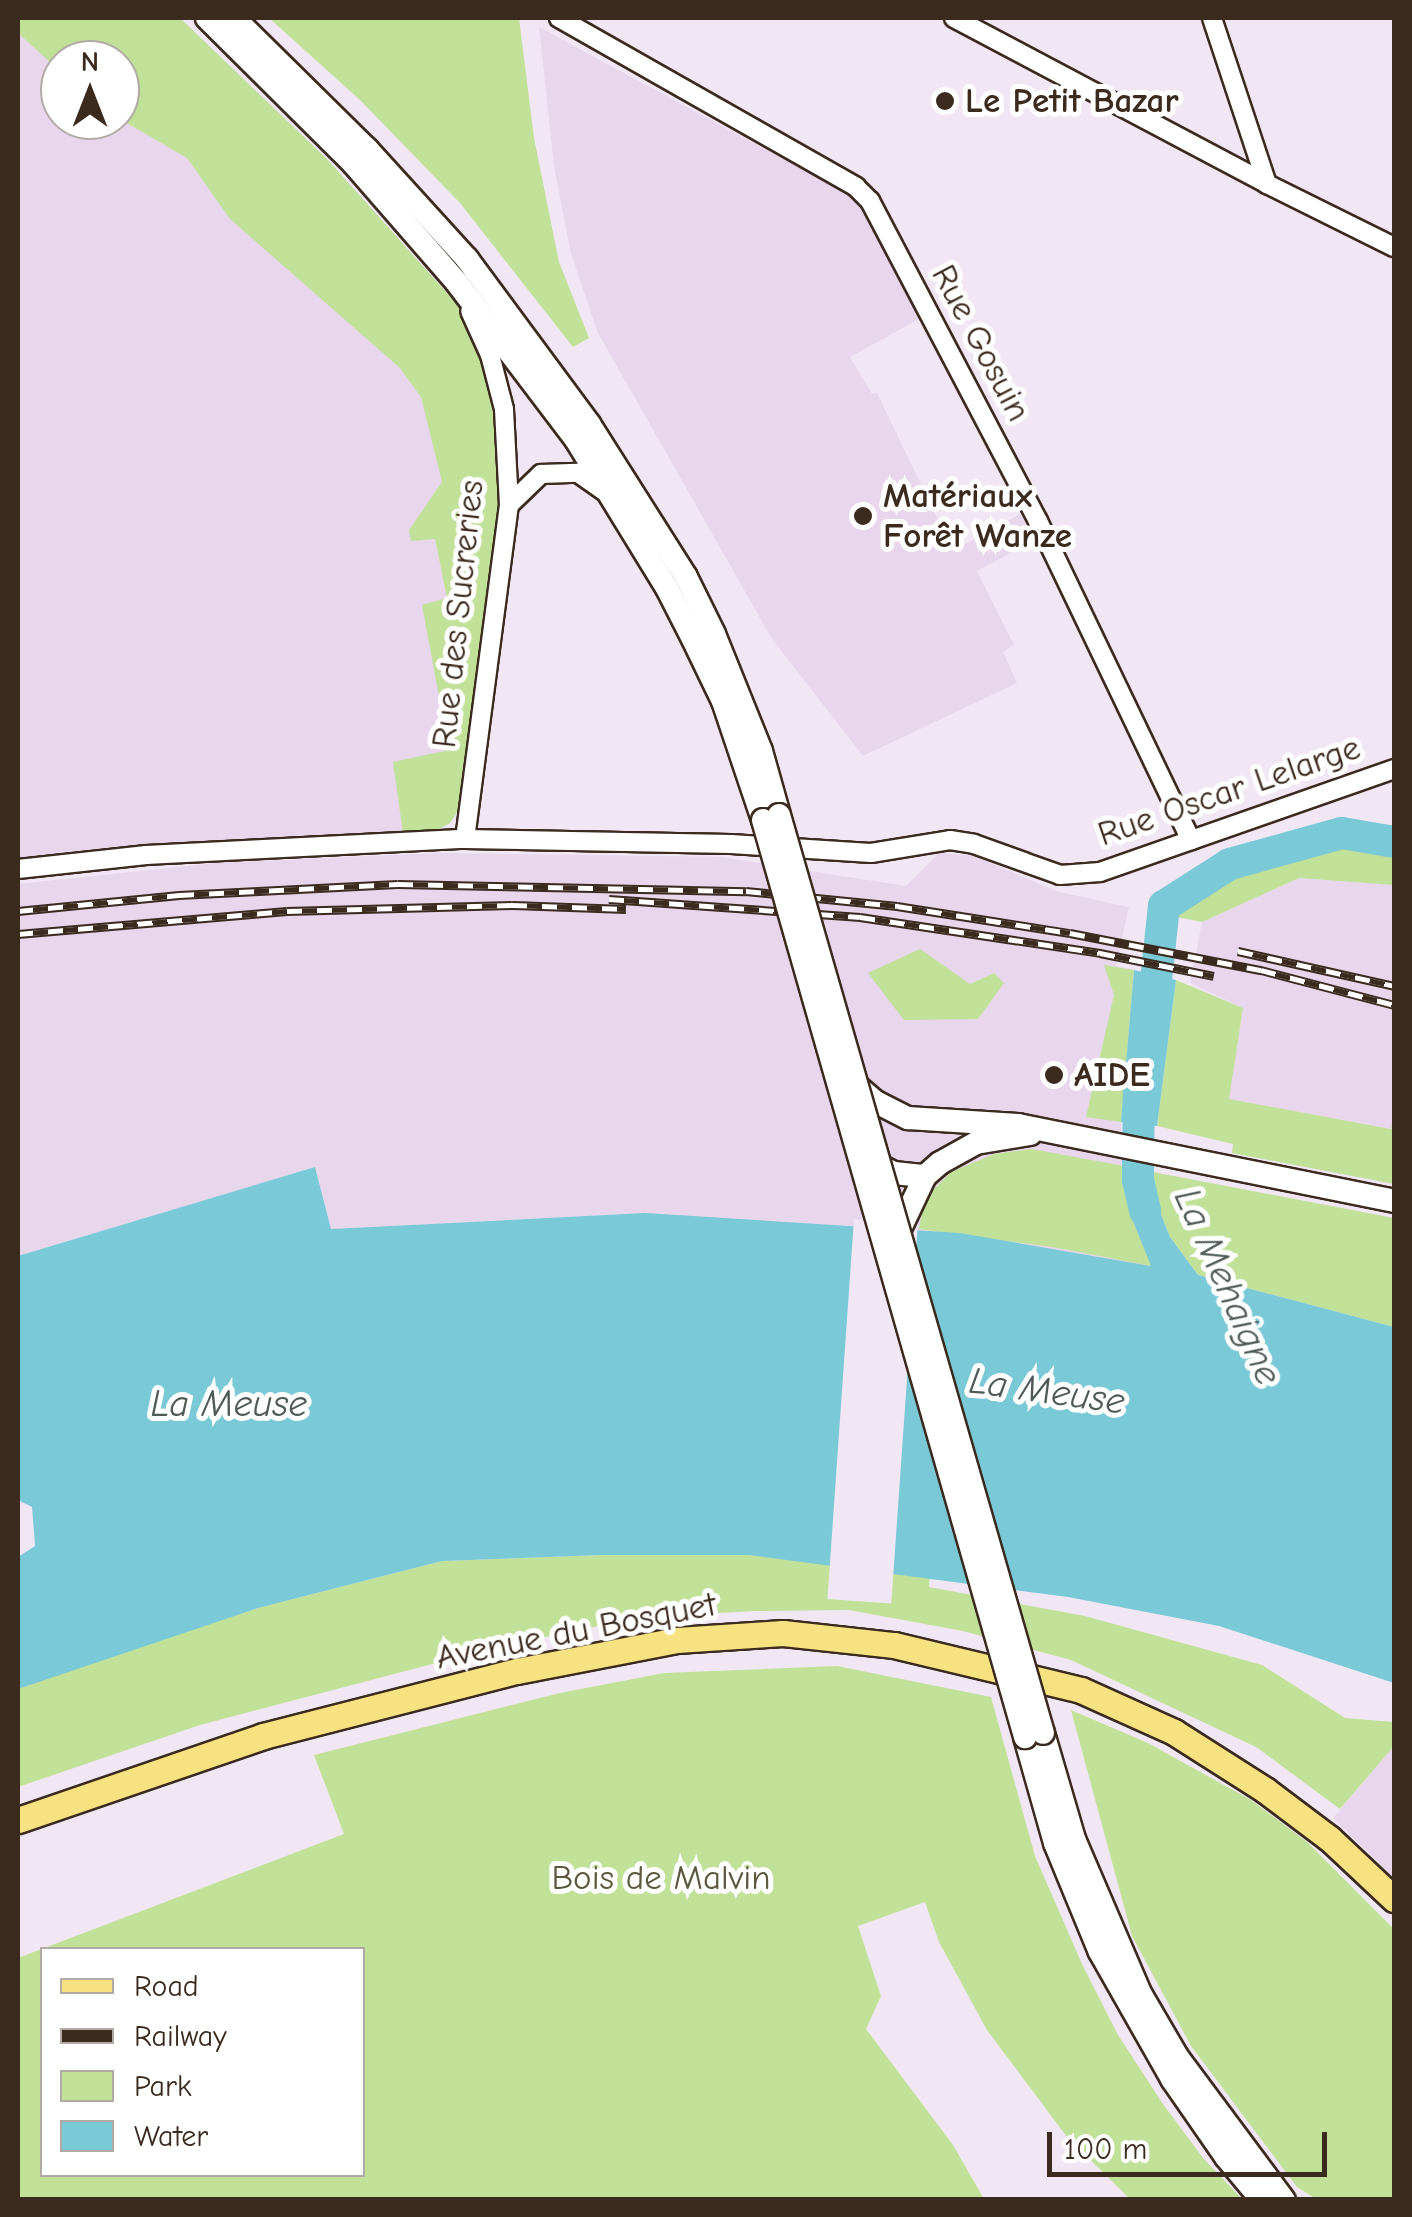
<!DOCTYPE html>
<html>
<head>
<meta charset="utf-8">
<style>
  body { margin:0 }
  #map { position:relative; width:1412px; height:2217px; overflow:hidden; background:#f1e7f4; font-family:"Comic Neue",sans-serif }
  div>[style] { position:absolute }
  .built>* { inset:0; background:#e7d6ec }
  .green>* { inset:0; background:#c1e098 }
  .water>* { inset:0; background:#7ac9d7 }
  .pier>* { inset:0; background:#f1e7f4; transform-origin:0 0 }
  .river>* { height:32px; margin:-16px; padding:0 16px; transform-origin:16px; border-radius:16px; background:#7ac9d7 }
  .roads { filter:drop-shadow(2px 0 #3b2a1e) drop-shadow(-2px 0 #3b2a1e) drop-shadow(0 2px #3b2a1e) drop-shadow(0 -2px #3b2a1e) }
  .street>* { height:18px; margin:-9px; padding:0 9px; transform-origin:9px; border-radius:9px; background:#fff }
  .secondary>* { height:22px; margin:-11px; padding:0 11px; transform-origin:11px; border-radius:11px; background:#fff }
  .primary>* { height:25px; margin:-12.5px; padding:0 12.5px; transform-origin:12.5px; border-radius:12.5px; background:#f7e281 }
  .rail>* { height:9px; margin-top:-4.5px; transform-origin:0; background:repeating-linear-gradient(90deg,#fff 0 15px,#3b2a1e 0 30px); box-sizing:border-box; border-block:2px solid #3b2a1e }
  .bridges { filter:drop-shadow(2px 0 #3b2a1e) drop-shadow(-2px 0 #3b2a1e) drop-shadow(0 2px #3b2a1e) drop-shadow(0 -2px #3b2a1e) }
  .secondary-bridge>* { height:22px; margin:-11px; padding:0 11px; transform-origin:11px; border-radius:11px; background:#fff }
  .dots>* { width:28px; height:28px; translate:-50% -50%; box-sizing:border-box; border:5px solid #fff; border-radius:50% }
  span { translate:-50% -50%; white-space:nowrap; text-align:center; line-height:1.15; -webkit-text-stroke:10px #fff; paint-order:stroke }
  .poi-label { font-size:35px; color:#3b2a1e; font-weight:700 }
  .left { translate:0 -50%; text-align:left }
  .street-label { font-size:35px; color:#3b2a1e }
  .park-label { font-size:35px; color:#5c583c }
  .water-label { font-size:38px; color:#4e5a56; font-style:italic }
  .frame { position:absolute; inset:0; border:20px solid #3b2a1e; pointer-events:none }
  .legend { position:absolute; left:40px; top:1947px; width:325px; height:230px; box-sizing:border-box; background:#fff; border:2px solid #b1aaa5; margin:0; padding:12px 18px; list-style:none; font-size:30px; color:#3b2a1e }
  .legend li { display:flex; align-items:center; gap:20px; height:50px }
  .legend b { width:50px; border:2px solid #b1aaa5 }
  .north { position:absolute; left:40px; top:40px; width:100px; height:100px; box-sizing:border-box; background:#fff; border:2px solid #b1aaa5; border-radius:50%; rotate:0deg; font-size:28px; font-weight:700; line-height:40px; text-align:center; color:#3b2a1e }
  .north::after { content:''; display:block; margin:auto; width:35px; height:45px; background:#3b2a1e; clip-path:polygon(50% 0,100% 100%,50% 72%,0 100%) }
  .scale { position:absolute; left:1047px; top:2132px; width:280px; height:45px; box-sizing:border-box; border:5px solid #3b2a1e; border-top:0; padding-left:12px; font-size:30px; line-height:35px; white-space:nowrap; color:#3b2a1e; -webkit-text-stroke:8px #fff; paint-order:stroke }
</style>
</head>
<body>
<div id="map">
  <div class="built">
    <div style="clip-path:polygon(evenodd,18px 18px,180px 18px,328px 160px,463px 311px,458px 811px,450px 823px,433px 832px,206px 842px,18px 860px,18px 18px,60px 60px,120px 60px,120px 120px,60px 120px,60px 60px)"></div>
    <div style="clip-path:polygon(539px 27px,846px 193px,863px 211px,921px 318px,850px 357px,872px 394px,877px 393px,953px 551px,1020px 514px,1035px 540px,977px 571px,1014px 645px,1003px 652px,1017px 683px,863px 756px,772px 639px,598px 333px,571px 254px,554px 166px)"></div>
    <div style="clip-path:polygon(442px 853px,721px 857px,906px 886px,939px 853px,973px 856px,1059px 892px,1129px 907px,1116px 966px,1134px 970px,1121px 1121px,1124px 1166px,1126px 1195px,1152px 1266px,645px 1213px,331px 1229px,315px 1167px,18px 1256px,18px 884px,217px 863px)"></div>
    <div style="clip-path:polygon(1299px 878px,1394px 885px,1392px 1129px,1228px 1099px,1243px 1008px,1190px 983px,1202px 922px)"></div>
    <div style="clip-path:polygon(1394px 1746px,1394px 1878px,1333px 1818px)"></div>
  </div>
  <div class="green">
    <div style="clip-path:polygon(18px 18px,180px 18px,328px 160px,463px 311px,499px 409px,500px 503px,458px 811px,450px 823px,433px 832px,403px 833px,393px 762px,449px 750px,422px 605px,447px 598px,435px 539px,411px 541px,409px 530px,442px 482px,421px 397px,400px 368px,230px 219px,187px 158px,120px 119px,120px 60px,60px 60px,60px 71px,18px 33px)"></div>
    <div style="clip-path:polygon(269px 18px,519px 18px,534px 138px,559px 262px,589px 338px,573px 347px,460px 203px,360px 100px)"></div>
    <div style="clip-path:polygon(1343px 827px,1394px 835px,1394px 885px,1299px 878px,1202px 922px,1162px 914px,1164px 906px,1230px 864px)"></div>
    <div style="clip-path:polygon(920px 949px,970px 984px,994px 973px,1004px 983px,978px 1019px,904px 1020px,868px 973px)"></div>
    <div style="clip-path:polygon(1104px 965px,1134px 970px,1121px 1122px,1086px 1117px,1114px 995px)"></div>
    <div style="clip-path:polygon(1176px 980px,1243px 1008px,1229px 1099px,1391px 1129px,1394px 1115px,1394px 1184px,1232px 1153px,1233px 1144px,1157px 1126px)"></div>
    <div style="clip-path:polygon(1032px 1149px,1124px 1166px,1133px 1221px,1152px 1266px,1052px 1247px,919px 1229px,924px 1199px,951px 1172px,994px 1154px)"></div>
    <div style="clip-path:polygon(1153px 1172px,1394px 1218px,1394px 1327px,1198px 1275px,1170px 1237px,1158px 1207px)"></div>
    <div style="clip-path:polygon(602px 1555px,748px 1555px,930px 1576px,929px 1587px,1085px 1616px,1262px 1665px,1345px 1718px,1394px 1722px,1394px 1746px,1340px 1809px,1256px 1747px,1071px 1660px,963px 1631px,849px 1610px,756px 1611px,642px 1617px,497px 1647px,200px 1725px,18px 1787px,18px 1687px,258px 1608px,442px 1561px)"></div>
    <div style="clip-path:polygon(evenodd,837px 1666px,991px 1697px,1035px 1856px,1082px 1964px,1118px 2035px,1163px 2104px,1203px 2158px,1242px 2199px,1130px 2199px,1067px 2137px,987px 2030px,939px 1942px,925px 1902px,858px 1926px,881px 1996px,866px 2029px,953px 2145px,984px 2199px,18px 2199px,18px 1958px,344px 1834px,314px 1755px,560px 1693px,664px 1673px,837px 1666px,42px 1950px,362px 1950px,362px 2174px,42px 2174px,42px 1950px)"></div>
    <div style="clip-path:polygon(1071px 1710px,1148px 1743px,1251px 1800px,1307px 1842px,1394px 1929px,1394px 2199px,1316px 2199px,1297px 2187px,1191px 2046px,1132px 1936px)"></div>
  </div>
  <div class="water">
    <div style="clip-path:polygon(1134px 970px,1176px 980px,1157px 1126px,1121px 1122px)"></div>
    <div style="clip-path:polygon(1124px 1166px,1153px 1172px,1158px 1207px,1170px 1237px,1198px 1275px,1394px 1327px,1394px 1683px,1219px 1626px,1068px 1597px,748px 1555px,602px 1555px,442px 1561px,258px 1608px,18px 1689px,18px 1557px,35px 1546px,32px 1507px,18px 1500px,18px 1256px,315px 1167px,331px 1229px,645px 1213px,960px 1233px,1151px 1266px,1133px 1221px)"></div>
  </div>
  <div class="pier">
    <div style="left:854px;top:1219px;width:64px;height:381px;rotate:4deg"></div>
  </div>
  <div class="river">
    <div style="left:1152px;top:1018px;width:113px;rotate:-83.9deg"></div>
    <div style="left:1164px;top:906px;width:78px;rotate:-32.5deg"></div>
    <div style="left:1230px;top:864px;width:116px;rotate:-15.5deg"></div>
    <div style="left:1342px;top:833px;width:53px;rotate:9.8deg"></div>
    <div style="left:1139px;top:1080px;width:100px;rotate:90.6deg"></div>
    <div style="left:1138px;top:1180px;width:32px;rotate:77deg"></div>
  </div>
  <div class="roads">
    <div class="street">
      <div style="left:559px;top:18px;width:342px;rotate:29.6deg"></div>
      <div style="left:856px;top:187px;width:20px;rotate:45deg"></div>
      <div style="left:870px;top:201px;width:361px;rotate:62.3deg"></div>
      <div style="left:1038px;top:521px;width:354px;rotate:64.4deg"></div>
      <div style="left:954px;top:18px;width:354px;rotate:27.9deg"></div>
      <div style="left:1267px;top:184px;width:142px;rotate:26.4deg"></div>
      <div style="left:1212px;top:18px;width:175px;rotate:71.7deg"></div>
      <div style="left:509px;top:505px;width:45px;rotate:-44.1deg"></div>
      <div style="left:541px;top:474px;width:37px;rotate:-2deg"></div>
      <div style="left:578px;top:473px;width:33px;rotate:35deg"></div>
      <div style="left:465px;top:839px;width:337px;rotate:-82.5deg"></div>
      <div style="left:509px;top:505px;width:96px;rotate:-93deg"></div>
      <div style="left:504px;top:409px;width:56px;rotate:-104.5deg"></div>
      <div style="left:490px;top:355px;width:48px;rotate:-114.4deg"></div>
      <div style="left:18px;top:869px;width:129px;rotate:-6.2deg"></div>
      <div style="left:146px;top:855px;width:319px;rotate:-2.9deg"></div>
      <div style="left:465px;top:839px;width:266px;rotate:1.1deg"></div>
      <div style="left:731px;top:844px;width:140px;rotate:3.7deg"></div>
      <div style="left:871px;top:853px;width:80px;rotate:-9.3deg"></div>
      <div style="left:950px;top:840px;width:24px;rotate:9deg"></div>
      <div style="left:974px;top:844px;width:91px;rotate:19.8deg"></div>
      <div style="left:1060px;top:875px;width:40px;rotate:-4.3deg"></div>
      <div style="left:1100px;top:872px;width:312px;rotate:-19.3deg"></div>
    </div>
    <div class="secondary">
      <div style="left:207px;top:18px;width:206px;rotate:44.8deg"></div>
      <div style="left:353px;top:163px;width:160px;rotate:49deg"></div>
      <div style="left:458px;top:284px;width:193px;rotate:52.8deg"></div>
      <div style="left:575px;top:438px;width:176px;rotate:58.5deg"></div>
      <div style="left:667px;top:588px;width:57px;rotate:63deg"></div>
      <div style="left:693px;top:639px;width:69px;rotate:64.2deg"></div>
      <div style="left:723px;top:701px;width:126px;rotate:71.4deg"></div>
      <div style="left:234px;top:18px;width:187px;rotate:44.6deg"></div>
      <div style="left:367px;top:149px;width:149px;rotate:47.7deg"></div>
      <div style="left:467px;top:259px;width:205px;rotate:53.5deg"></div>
      <div style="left:589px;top:424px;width:181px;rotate:57.6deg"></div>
      <div style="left:686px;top:577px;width:64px;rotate:63.8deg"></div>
      <div style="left:714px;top:634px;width:126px;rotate:68.1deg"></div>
      <div style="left:761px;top:751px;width:66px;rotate:74.3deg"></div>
      <div style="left:857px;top:1086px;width:23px;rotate:41deg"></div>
      <div style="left:874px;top:1101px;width:38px;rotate:27deg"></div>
      <div style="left:908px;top:1118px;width:110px;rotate:3.6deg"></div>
      <div style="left:1018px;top:1125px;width:384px;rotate:11.4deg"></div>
      <div style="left:868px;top:1160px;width:29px;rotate:27deg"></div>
      <div style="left:894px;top:1173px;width:31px;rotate:6deg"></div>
      <div style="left:899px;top:1231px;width:61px;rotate:-64.7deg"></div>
      <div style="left:925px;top:1176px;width:20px;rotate:-41deg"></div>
      <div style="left:940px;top:1163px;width:41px;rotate:-29.1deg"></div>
      <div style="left:976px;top:1143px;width:55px;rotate:-9.5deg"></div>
      <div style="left:1043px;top:1733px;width:110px;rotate:73.7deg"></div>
      <div style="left:1074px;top:1839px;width:168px;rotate:66.8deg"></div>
      <div style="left:1140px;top:1993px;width:75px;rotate:59.7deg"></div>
      <div style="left:1178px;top:2058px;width:177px;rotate:53.3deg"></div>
      <div style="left:1025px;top:1737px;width:110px;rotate:74.2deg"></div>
      <div style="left:1055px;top:1843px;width:118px;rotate:67.6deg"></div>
      <div style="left:1100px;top:1952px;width:146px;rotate:60.4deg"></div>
      <div style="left:1172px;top:2079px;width:95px;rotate:55.3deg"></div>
      <div style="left:1226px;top:2157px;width:56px;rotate:50.1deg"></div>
    </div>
    <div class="primary">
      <div style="left:18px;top:1820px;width:259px;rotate:-18.9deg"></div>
      <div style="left:263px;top:1736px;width:262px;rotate:-14.4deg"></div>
      <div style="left:517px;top:1671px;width:163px;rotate:-11deg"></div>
      <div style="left:677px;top:1640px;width:106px;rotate:-3.8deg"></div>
      <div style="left:783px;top:1633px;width:112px;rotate:6.2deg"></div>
      <div style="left:894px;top:1645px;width:192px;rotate:13.5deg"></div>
      <div style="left:1081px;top:1690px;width:102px;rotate:24.3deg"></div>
      <div style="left:1174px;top:1732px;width:108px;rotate:32.5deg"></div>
      <div style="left:1265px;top:1790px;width:81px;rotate:37deg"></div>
      <div style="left:1330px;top:1839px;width:88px;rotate:43.2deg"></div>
    </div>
  </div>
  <div class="rail">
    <div style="left:609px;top:899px;width:252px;rotate:4.1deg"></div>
    <div style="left:860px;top:917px;width:243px;rotate:8.5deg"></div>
    <div style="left:1100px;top:953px;width:116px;rotate:11.4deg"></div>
    <div style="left:18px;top:911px;width:162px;rotate:-5.7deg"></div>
    <div style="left:179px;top:895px;width:219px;rotate:-2.9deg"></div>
    <div style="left:398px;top:884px;width:348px;rotate:1.2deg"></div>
    <div style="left:746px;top:891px;width:152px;rotate:5.7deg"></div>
    <div style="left:897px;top:906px;width:175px;rotate:8.9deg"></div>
    <div style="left:1070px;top:933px;width:195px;rotate:11deg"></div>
    <div style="left:1261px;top:970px;width:138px;rotate:14.7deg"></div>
    <div style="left:18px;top:934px;width:270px;rotate:-4.9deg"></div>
    <div style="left:287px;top:911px;width:225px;rotate:-1.5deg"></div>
    <div style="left:512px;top:905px;width:114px;rotate:2deg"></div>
    <div style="left:1238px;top:951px;width:160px;rotate:12.6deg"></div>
  </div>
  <div class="bridges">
    <div class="secondary-bridge">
      <div style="left:779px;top:815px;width:955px;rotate:73.96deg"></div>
      <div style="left:763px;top:820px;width:954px;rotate:74.05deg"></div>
    </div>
  </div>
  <div class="dots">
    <div style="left:945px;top:101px;background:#3b2a1e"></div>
    <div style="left:863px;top:516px;background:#3b2a1e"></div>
    <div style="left:1054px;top:1075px;background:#3b2a1e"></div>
  </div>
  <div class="poi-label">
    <span class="left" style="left:965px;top:101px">Le Petit Bazar</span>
    <span class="left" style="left:883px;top:516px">Matériaux<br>Forêt Wanze</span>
    <span class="left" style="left:1074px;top:1075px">AIDE</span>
  </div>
  <div class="street-label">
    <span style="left:981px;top:343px;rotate:62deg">Rue Gosuin</span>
    <span style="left:458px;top:614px;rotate:-84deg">Rue des Sucreries</span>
    <span style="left:1229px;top:791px;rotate:-19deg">Rue Oscar Lelarge</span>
    <span style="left:576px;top:1631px;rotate:-11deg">Avenue du Bosquet</span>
  </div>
  <div class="park-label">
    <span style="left:661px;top:1878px">Bois de Malvin</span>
  </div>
  <div class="water-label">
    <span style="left:1227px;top:1287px;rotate:66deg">La Mehaigne</span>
    <span style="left:1047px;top:1392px;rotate:8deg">La Meuse</span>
    <span style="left:229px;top:1405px">La Meuse</span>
  </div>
  <div class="frame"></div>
  <ul class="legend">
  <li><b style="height:12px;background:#f7e281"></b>Road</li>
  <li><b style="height:12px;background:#3b2a1e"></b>Railway</li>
  <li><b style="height:28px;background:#c1e098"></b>Park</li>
  <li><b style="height:28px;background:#7ac9d7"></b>Water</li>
  </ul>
  <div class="north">N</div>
  <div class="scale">100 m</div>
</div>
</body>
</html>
